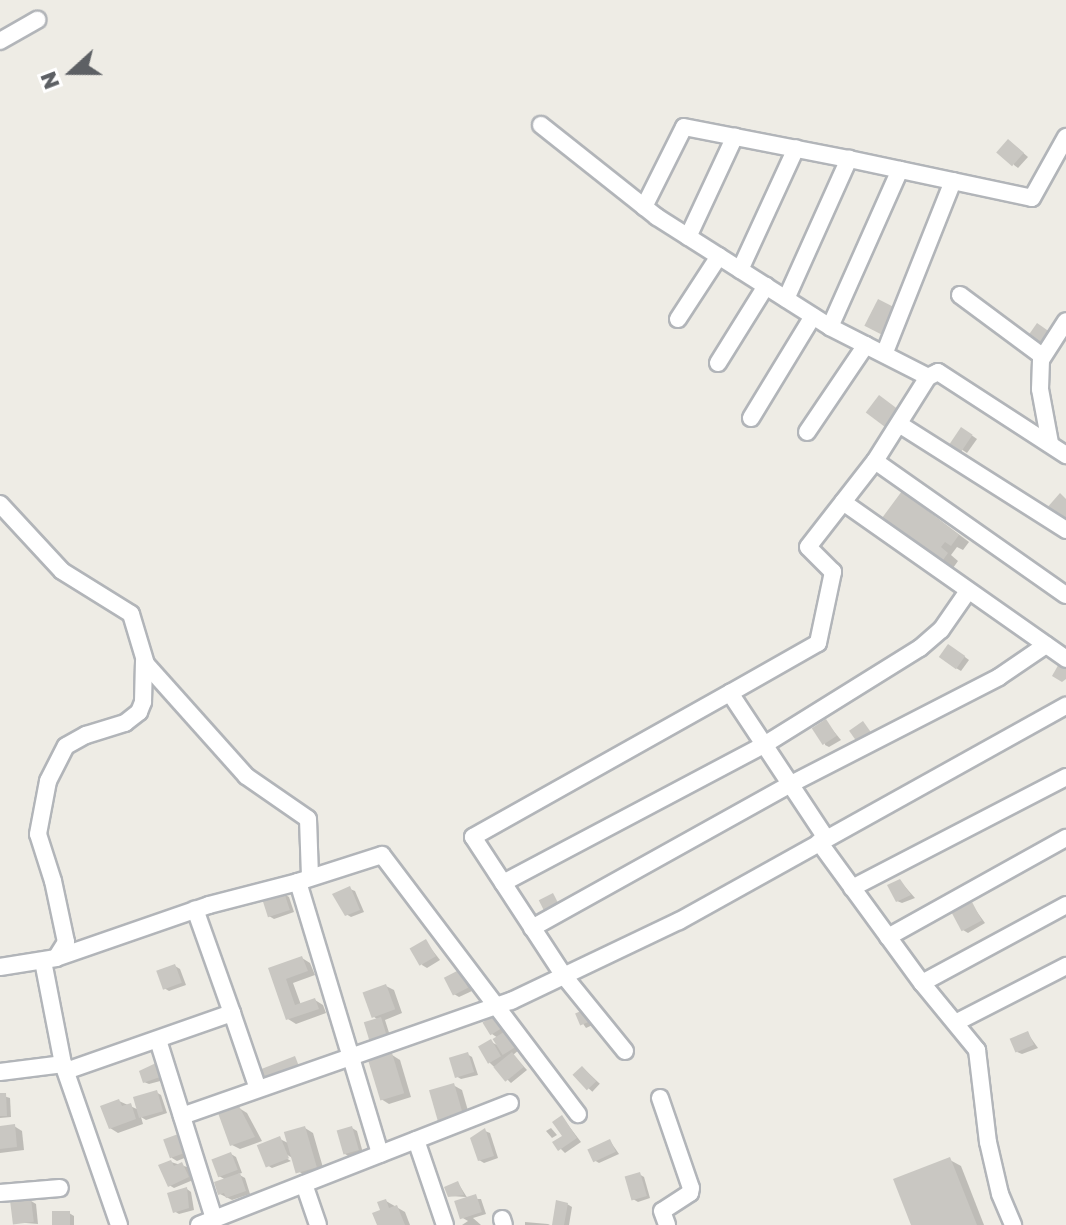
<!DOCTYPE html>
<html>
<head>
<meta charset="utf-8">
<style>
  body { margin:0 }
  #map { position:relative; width:1066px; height:1225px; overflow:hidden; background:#eeece5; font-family:"Golos Text",sans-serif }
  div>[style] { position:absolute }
  .shadow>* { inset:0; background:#0003; transform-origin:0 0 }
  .building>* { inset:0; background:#c9c7c2; transform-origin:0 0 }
  .roads { filter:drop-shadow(2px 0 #b2b5b9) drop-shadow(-2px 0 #b2b5b9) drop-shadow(0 2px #b2b5b9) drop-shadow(0 -2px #b2b5b9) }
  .minor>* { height:16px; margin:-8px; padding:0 8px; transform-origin:8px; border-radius:8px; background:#fff }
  span { translate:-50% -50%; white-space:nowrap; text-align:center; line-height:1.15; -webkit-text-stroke:6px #fff; paint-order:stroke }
  .north { position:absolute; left:32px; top:32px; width:80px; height:80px; -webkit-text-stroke:6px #fff; paint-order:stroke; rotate:249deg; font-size:22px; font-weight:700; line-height:32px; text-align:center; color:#5d6064 }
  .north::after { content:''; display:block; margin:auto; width:28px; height:36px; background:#5d6064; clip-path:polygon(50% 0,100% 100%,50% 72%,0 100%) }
</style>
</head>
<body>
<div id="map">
  <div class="shadow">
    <div style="clip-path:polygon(1013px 144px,1028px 157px,1018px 168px,1014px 165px)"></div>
    <div style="clip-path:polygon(967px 432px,977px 439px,967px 453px,952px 443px)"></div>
    <div style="clip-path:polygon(913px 500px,969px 542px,963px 550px,957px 547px,951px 555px,958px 561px,953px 568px,942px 561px)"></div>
    <div style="clip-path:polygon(954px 649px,969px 660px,961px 671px,956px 668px)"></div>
    <div style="clip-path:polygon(826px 722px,841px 740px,829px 747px,825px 745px)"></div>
    <div style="clip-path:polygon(900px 881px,915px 898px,902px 903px,897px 901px)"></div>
    <div style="clip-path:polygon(350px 889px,355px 891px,364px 912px,351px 917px,346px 914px)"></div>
    <div style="clip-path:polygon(284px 894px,289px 897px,294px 912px,274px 919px,269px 916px)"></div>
    <div style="clip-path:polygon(972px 905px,985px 923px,968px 933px,963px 930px)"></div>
    <div style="clip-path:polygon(426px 942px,440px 960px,427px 968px,422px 965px)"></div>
    <div style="clip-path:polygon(302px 958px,310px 963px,315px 975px,293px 983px,301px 1005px,315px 1000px,323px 1005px,326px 1013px,296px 1024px,288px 1019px,270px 970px)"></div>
    <div style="clip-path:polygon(175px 966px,180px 969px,186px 985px,169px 991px,164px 988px)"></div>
    <div style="clip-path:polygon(459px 973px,472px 991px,459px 997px,454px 994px)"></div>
    <div style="clip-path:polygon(386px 986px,394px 990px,402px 1013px,385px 1020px,392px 1042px,377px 1046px,378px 1020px,373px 1016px)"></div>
    <div style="clip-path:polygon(577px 1015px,597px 1023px,586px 1028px)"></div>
    <div style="clip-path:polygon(496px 1016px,520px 1049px,513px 1055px,527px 1070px,511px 1083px,490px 1063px,491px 1042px,501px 1047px,498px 1038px,492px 1034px)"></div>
    <div style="clip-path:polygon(1028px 1034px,1038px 1048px,1022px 1054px,1017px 1052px)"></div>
    <div style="clip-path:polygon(467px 1054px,472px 1057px,478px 1075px,461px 1079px,456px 1076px)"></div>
    <div style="clip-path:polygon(392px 1055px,400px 1060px,411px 1097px,389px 1104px,381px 1099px)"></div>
    <div style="clip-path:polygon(156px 1065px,164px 1080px,149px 1084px,144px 1082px)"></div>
    <div style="left:583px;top:1068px;width:23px;height:11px;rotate:43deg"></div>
    <div style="clip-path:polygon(453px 1085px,462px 1090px,471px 1121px,431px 1092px)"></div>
    <div style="clip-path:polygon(156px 1092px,161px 1095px,167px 1113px,146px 1120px,141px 1117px,143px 1124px,118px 1133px,110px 1128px,119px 1101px,139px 1110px)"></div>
    <div style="clip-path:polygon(0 1095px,10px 1098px,11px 1117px,0 1118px)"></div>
    <div style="clip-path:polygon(239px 1108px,247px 1113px,262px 1141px,240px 1149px,232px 1145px)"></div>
    <div style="clip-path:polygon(562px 1117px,581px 1142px,565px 1153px,555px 1143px,565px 1136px)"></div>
    <div style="clip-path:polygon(14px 1126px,22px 1131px,24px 1150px,0 1153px,0 1128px)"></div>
    <div style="clip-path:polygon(305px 1128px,313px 1133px,324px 1171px,306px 1176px,298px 1171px,294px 1159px,281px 1151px,279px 1154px,291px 1161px,272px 1168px,267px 1165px,280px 1139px,290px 1144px)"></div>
    <div style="clip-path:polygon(352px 1128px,357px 1131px,363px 1153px,350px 1157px,345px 1154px)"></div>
    <div style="clip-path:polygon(551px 1128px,557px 1135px,552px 1138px,546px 1131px)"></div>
    <div style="clip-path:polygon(485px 1131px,490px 1133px,498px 1158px,484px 1163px,479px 1160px)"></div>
    <div style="clip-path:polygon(166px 1141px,192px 1155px,177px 1161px,172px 1158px)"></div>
    <div style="clip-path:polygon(610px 1141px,619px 1154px,599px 1163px,594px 1160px)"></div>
    <div style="clip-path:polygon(231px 1154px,236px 1157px,242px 1173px,238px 1174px,245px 1178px,250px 1194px,232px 1200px,220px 1194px,226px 1180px,219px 1176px)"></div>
    <div style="clip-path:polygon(950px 1160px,961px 1166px,984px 1225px,913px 1225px)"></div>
    <div style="clip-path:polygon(171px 1162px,187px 1167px,193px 1180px,174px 1188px,169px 1185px)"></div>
    <div style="clip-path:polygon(639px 1174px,644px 1177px,650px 1198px,638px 1202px,633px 1199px)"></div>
    <div style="clip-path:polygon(458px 1183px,468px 1199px,481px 1199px,486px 1214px,473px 1218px,481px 1225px,462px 1225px,468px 1221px,461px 1217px,466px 1197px,450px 1196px)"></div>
    <div style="clip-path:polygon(187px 1189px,191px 1192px,194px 1210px,179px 1214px,174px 1211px)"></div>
    <div style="clip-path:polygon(31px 1201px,36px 1204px,38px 1224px,14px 1222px)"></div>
    <div style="clip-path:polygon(386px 1201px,405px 1212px,410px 1225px,379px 1225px)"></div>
    <div style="clip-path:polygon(567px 1204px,572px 1207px,569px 1225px,554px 1225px)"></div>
    <div style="clip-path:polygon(69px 1213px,74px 1216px,74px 1225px,54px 1225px)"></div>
    <div style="clip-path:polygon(525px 1222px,548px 1224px,550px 1225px,525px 1225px)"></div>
  </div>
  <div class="building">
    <div style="left:1008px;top:139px;width:21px;height:18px;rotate:41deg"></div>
    <div style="left:878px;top:299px;width:22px;height:30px;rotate:27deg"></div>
    <div style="left:1037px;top:323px;width:21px;height:14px;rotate:35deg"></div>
    <div style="left:879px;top:395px;width:25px;height:22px;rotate:37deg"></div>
    <div style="left:961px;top:427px;width:14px;height:21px;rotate:34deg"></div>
    <div style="clip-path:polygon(902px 491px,959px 535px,951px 546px,945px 542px,941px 547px,948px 553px,941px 563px,882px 518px)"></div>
    <div style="clip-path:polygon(1060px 493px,1066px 499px,1066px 518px,1062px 523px,1046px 509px)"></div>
    <div style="left:948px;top:644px;width:21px;height:16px;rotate:35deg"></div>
    <div style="clip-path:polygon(1060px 662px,1066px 666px,1066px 679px,1062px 682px,1052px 676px)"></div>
    <div style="left:826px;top:719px;width:20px;height:17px;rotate:57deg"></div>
    <div style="left:863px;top:721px;width:19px;height:17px;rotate:55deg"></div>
    <div style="clip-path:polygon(900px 879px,911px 895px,896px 902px,887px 885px)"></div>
    <div style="clip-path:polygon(350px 886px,360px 910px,345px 916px,332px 894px)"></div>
    <div style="left:284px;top:892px;width:19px;height:23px;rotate:72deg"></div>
    <div style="left:553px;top:893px;width:20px;height:16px;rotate:63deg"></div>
    <div style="left:972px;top:902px;width:21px;height:23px;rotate:62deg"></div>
    <div style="left:426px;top:939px;width:20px;height:19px;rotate:60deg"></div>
    <div style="clip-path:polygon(302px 956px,308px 971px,286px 979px,295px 1005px,315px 998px,319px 1009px,286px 1020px,268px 968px)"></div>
    <div style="left:175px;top:964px;width:20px;height:20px;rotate:70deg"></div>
    <div style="left:459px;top:970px;width:20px;height:17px;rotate:63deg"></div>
    <div style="left:386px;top:984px;width:27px;height:25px;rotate:70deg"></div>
    <div style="left:588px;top:1008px;width:13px;height:14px;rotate:67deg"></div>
    <div style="left:496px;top:1014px;width:15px;height:16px;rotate:58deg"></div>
    <div style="left:381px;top:1017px;width:24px;height:18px;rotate:73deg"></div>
    <div style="left:507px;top:1030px;width:19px;height:17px;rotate:58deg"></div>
    <div style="left:1028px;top:1031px;width:15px;height:20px;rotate:67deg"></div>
    <div style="left:491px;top:1039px;width:20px;height:15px;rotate:60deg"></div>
    <div style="left:468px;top:1052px;width:21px;height:20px;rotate:73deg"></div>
    <div style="left:512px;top:1052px;width:19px;height:24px;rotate:51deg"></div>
    <div style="left:392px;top:1053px;width:42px;height:25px;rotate:73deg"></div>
    <div style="left:295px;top:1056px;width:17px;height:36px;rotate:69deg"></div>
    <div style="clip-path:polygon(156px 1063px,160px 1077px,143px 1083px,139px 1071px)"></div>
    <div style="left:582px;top:1066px;width:21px;height:13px;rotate:47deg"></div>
    <div style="left:454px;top:1083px;width:35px;height:26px;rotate:74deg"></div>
    <div style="left:157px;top:1090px;width:22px;height:25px;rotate:74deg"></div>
    <div style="clip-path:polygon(0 1093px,6px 1093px,7px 1116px,0 1116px)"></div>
    <div style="clip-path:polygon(119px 1099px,122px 1106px,131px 1103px,136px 1119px,109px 1129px,100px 1106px)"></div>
    <div style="clip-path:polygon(239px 1106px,255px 1137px,230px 1146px,218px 1113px)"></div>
    <div style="clip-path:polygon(562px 1115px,577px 1138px,558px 1151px,552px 1142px,562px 1136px,552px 1122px)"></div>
    <div style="clip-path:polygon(15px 1124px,17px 1147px,0 1149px,0 1126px)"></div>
    <div style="left:305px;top:1126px;width:43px;height:22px;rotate:74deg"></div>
    <div style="left:352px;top:1126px;width:25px;height:16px;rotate:74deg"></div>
    <div style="clip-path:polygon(485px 1128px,494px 1156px,478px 1161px,470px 1138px)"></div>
    <div style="left:181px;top:1133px;width:20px;height:19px;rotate:70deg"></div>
    <div style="left:280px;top:1136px;width:24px;height:25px;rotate:68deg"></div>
    <div style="left:610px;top:1139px;width:14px;height:25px;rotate:65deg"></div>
    <div style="left:231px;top:1152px;width:19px;height:21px;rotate:69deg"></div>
    <div style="clip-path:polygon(950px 1157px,977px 1225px,911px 1225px,893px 1179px)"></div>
    <div style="clip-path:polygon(171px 1160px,174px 1166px,182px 1162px,189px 1177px,168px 1187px,158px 1165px)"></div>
    <div style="left:640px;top:1172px;width:25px;height:16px;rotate:74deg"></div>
    <div style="clip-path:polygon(240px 1173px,246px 1191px,226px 1198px,224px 1193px,218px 1195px,214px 1182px)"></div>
    <div style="clip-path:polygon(458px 1181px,464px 1195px,448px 1197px,444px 1187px)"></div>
    <div style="clip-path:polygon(187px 1187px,189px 1208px,173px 1213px,167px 1193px)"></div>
    <div style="left:476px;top:1194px;width:19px;height:23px;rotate:72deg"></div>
    <div style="left:31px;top:1199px;width:23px;height:21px;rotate:83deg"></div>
    <div style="clip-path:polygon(386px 1199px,389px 1208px,397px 1205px,405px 1225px,377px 1225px,372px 1213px,380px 1210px,377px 1202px)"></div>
    <div style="clip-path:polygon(556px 1200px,568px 1203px,564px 1225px,552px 1225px)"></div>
    <div style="left:52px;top:1211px;width:18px;height:14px"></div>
  </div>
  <div class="roads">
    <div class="minor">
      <div style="left:0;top:41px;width:43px;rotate:-29.6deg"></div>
      <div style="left:541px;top:125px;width:148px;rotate:38.4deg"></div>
      <div style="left:657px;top:217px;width:205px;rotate:32.4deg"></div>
      <div style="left:830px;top:327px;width:110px;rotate:27deg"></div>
      <div style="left:928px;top:377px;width:11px;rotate:-27deg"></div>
      <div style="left:938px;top:372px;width:153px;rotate:33deg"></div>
      <div style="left:644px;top:207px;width:89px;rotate:-63.4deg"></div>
      <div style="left:684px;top:127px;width:168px;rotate:11deg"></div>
      <div style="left:688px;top:237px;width:111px;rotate:-65deg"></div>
      <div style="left:740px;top:270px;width:134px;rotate:-65.3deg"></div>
      <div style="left:960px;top:295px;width:102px;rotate:36.6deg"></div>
      <div style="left:786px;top:299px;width:154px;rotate:-65.8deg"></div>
      <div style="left:849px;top:159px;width:187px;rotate:12deg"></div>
      <div style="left:1032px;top:198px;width:70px;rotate:-60.9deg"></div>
      <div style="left:678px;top:319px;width:75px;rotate:-56.9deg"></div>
      <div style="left:830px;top:327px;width:172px;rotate:-66deg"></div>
      <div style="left:885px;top:352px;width:184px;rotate:-68.3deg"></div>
      <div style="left:718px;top:363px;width:91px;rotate:-58.1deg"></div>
      <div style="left:751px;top:418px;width:119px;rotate:-58.7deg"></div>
      <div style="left:899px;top:424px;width:198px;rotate:32.4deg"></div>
      <div style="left:807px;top:432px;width:105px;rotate:-55.9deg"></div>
      <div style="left:1050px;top:443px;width:55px;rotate:-100.5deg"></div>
      <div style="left:1040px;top:389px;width:29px;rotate:-88deg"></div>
      <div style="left:1041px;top:360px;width:46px;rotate:-57.3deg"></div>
      <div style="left:875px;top:461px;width:233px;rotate:35.1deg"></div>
      <div style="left:843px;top:502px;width:273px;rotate:35.1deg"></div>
      <div style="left:0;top:504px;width:91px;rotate:47.2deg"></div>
      <div style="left:62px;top:571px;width:81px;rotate:31.9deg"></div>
      <div style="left:131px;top:614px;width:52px;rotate:73.3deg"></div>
      <div style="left:146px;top:664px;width:150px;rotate:48.2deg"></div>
      <div style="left:246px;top:776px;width:75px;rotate:34.7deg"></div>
      <div style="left:308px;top:819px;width:58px;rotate:88deg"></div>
      <div style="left:730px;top:693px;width:101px;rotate:-29.6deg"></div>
      <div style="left:818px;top:643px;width:73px;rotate:-78.1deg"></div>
      <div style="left:833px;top:572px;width:35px;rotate:-135deg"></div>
      <div style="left:808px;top:547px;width:109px;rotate:-52.1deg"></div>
      <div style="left:875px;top:461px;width:99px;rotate:-57.8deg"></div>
      <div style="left:819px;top:842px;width:175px;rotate:53.9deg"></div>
      <div style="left:922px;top:983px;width:87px;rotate:50.6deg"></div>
      <div style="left:977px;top:1050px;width:93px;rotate:83.2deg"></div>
      <div style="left:988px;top:1142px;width:53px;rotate:77deg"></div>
      <div style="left:1000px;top:1194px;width:34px;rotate:67deg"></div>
      <div style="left:298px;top:882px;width:284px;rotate:73.2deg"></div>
      <div style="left:503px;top:883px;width:295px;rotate:-27.9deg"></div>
      <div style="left:764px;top:745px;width:184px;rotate:-31.9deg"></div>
      <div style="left:920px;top:648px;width:28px;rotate:-41deg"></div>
      <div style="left:941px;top:630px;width:47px;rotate:-55.3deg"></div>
      <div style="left:852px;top:888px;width:241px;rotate:-27.4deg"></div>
      <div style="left:532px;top:928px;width:296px;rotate:-29.1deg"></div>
      <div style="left:791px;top:784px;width:234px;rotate:-27.2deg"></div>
      <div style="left:999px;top:677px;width:57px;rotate:-34.2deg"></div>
      <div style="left:888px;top:937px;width:204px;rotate:-29.1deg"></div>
      <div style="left:56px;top:958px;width:19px;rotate:-58deg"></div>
      <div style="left:66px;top:942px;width:62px;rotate:-102deg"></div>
      <div style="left:53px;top:881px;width:49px;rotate:-107.7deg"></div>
      <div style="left:38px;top:834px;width:54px;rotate:-79.3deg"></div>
      <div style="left:48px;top:781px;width:39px;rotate:-63deg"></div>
      <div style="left:66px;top:746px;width:23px;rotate:-29deg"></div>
      <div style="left:86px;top:735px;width:41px;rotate:-17.1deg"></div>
      <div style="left:125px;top:723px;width:18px;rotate:-38deg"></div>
      <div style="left:139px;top:712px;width:11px;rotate:-68deg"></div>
      <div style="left:143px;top:702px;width:41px;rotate:-88.6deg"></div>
      <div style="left:43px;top:961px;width:105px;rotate:79deg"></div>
      <div style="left:63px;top:1064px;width:170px;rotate:70.8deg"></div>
      <div style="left:0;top:967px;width:57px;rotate:-9.1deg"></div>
      <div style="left:56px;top:958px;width:162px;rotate:-19.1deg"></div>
      <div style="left:209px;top:905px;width:92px;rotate:-14.5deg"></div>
      <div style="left:298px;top:882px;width:88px;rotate:-17.8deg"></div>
      <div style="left:382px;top:855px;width:325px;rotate:52.9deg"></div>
      <div style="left:922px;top:983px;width:164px;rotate:-28.4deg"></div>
      <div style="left:232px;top:1013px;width:80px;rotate:71.1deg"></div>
      <div style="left:957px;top:1022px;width:123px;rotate:-27.2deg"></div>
      <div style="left:158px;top:1040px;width:188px;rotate:72.6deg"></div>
      <div style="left:625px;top:1051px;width:97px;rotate:-129.1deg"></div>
      <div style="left:564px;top:976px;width:166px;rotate:-123.2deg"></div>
      <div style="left:473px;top:837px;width:295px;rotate:-29.3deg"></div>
      <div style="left:730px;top:693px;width:174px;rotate:56.5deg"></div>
      <div style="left:66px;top:1071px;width:176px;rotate:-19.3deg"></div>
      <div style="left:232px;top:1013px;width:110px;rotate:-109.6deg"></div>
      <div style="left:0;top:1072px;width:64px;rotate:-7.2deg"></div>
      <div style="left:660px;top:1098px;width:95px;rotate:71deg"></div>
      <div style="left:691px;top:1188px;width:5px;rotate:101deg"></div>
      <div style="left:690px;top:1193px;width:33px;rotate:147deg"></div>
      <div style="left:662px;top:1211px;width:15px;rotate:70deg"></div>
      <div style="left:182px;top:1116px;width:349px;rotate:-19.3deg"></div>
      <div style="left:511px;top:1001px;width:186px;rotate:-25.5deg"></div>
      <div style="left:679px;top:921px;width:443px;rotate:-29.1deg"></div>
      <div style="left:416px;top:1140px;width:90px;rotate:71.2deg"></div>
      <div style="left:304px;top:1184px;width:43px;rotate:71.1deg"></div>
      <div style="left:0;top:1193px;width:60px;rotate:-4.8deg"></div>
      <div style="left:502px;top:1219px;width:6px;rotate:72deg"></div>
      <div style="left:199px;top:1225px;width:334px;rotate:-21.4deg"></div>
    </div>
  </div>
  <div class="north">N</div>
</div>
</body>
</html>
